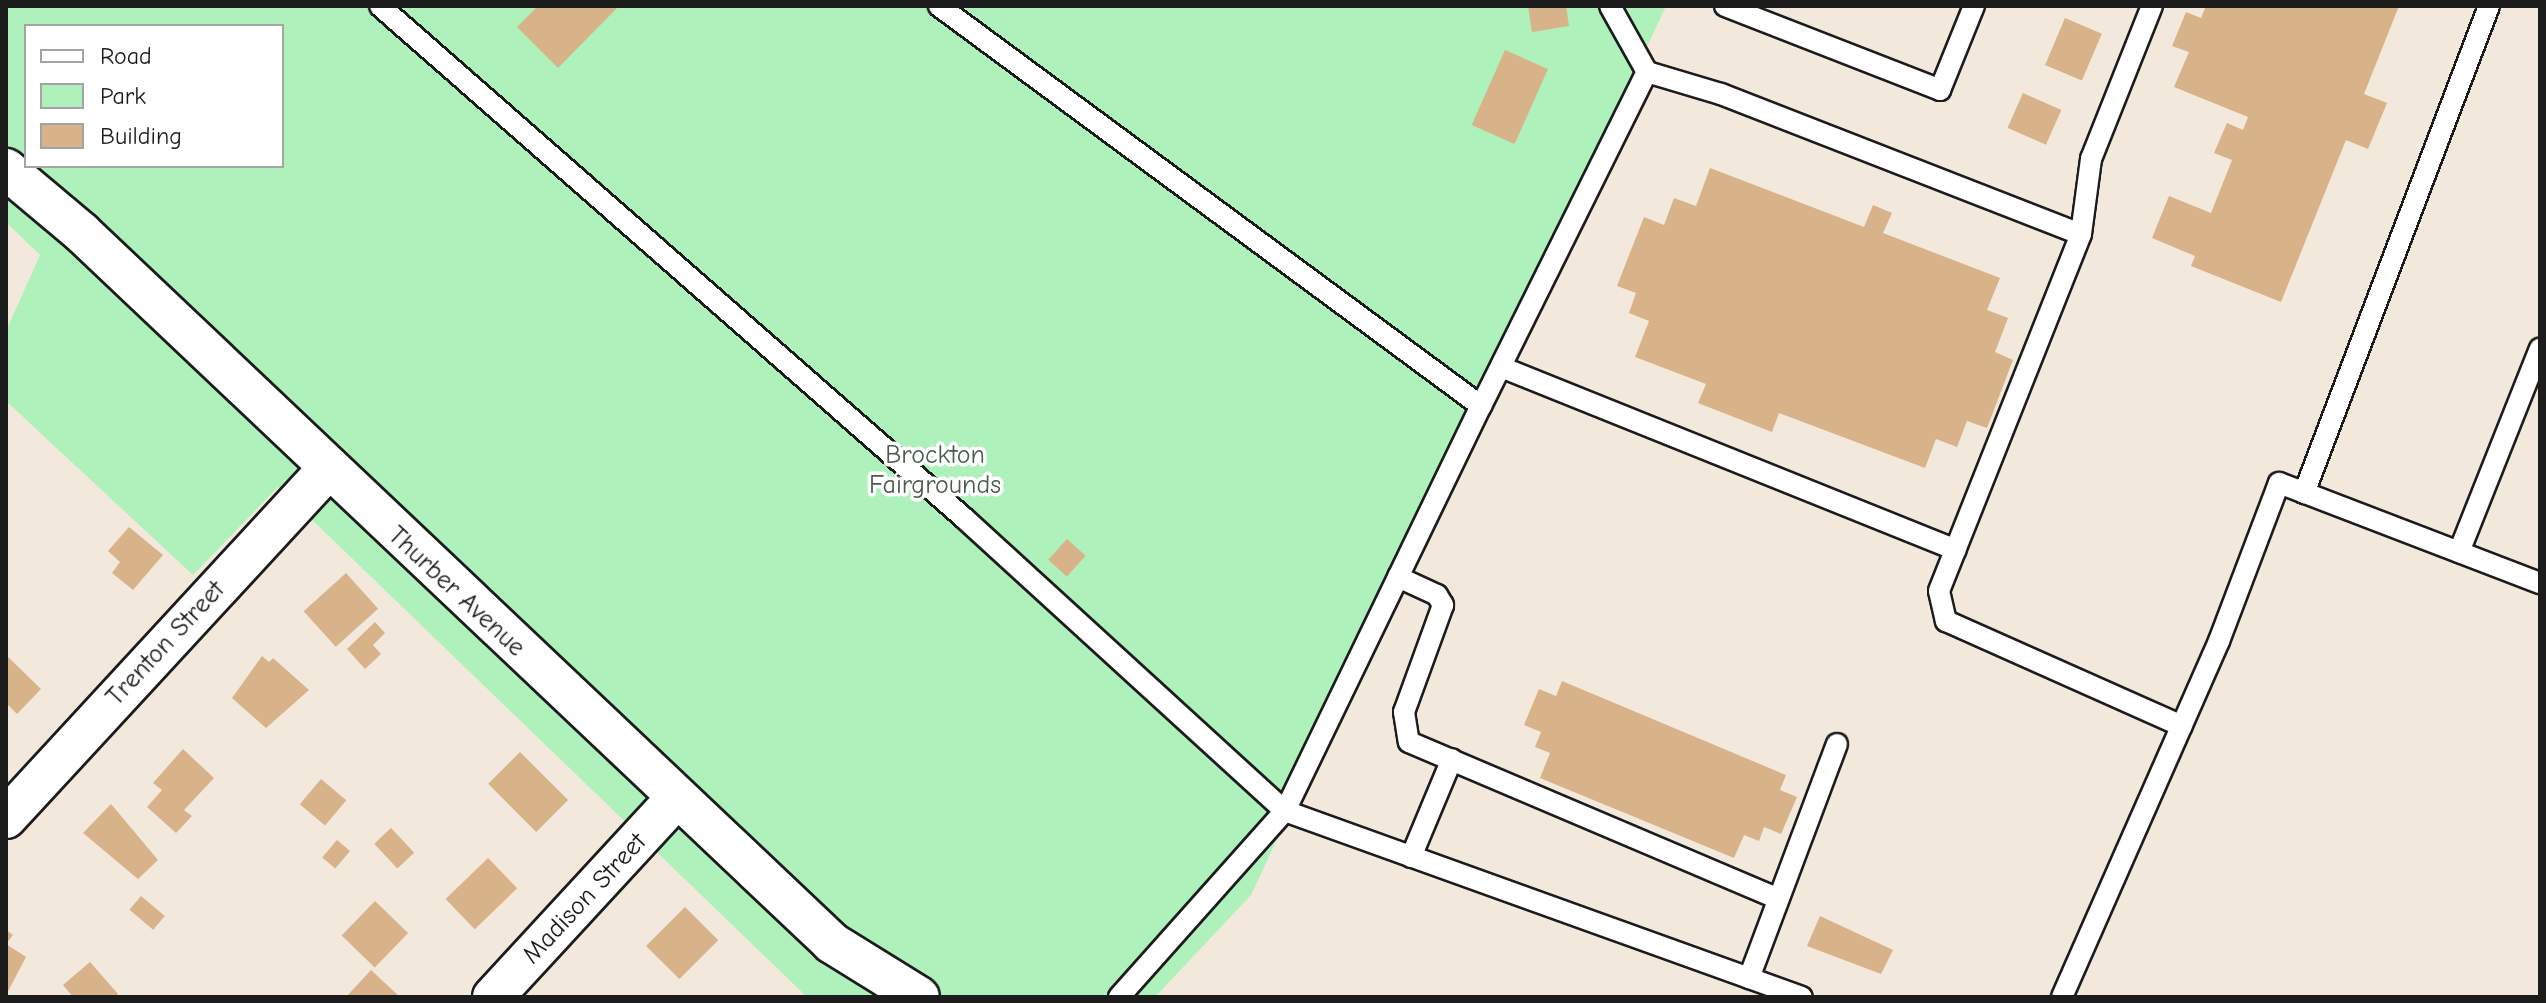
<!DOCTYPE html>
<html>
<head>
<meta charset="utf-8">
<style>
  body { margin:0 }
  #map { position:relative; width:2546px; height:1003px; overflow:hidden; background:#f3e8dc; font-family:"Comic Neue",sans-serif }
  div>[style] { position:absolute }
  .green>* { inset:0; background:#aef1bb }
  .building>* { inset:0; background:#d8b289; transform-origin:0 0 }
  .roads { filter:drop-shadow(2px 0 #1c1c1c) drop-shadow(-2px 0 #1c1c1c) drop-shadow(0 2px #1c1c1c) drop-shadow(0 -2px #1c1c1c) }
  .lane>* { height:20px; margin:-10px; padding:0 10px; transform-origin:10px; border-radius:10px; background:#fff }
  .street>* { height:40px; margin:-20px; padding:0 20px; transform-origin:20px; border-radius:20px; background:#fff }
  span { translate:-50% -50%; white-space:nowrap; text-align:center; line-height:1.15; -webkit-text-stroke:7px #fff; paint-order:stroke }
  .park-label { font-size:26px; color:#485c4c }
  .street-label { font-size:26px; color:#1c1c1c }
  .frame { position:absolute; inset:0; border:8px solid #1c1c1c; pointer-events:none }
  .legend { position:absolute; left:24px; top:24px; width:260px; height:144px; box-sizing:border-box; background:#fff; border:2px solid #a4a4a4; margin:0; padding:10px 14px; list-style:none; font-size:24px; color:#1c1c1c }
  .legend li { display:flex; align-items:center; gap:16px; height:40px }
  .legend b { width:40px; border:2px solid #a4a4a4 }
</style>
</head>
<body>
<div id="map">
  <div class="green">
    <div style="clip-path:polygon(evenodd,6px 6px,1666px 6px,1251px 895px,1155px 997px,807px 997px,278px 487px,193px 575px,6px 401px,6px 331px,40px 255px,6px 222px,6px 6px,26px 26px,282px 26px,282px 166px,26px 166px,26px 26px)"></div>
  </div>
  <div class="building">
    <div style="clip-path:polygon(538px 6px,619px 6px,558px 68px,517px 27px)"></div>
    <div style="clip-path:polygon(1528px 6px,1566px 6px,1569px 26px,1532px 32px)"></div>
    <div style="clip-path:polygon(2206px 6px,2399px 6px,2364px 94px,2387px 103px,2368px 149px,2346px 140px,2281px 302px,2191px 266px,2195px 256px,2152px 238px,2169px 196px,2211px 213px,2232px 160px,2214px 153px,2227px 123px,2243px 130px,2248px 117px,2174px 87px,2189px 52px,2172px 46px,2186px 12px,2201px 18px)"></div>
    <div style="left:2065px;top:18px;width:40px;height:51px;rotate:23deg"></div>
    <div style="left:1505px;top:50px;width:47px;height:82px;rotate:24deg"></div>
    <div style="left:2023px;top:93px;width:42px;height:38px;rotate:24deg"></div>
    <div style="clip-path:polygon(1710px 168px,1864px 227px,1873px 205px,1892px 213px,1883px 233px,2000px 278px,1987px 310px,2008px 318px,1995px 352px,2013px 360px,1987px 428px,1967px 421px,1957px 447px,1936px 439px,1925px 468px,1779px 413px,1772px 432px,1698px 403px,1706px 384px,1635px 357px,1649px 321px,1629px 313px,1636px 293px,1617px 286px,1644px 217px,1664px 225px,1674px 198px,1696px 206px)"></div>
    <div style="clip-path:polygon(129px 527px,163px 555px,133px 590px,112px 573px,120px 562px,108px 551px)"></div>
    <div style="left:1067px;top:539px;width:25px;height:28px;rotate:42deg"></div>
    <div style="left:346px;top:573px;width:48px;height:57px;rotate:48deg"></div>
    <div style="clip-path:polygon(375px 622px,385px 633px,373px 645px,381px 654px,365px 669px,347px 649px)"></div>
    <div style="clip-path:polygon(6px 655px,41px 689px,17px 714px,6px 703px)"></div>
    <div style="clip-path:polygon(262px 656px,269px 662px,273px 658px,309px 690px,266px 728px,232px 698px)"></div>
    <div style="clip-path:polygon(1562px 681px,1786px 775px,1780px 790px,1797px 797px,1781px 834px,1764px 827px,1759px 841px,1744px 835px,1734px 858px,1540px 778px,1550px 753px,1535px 747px,1541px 732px,1524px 725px,1539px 689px,1556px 696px)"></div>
    <div style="clip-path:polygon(183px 749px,214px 778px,184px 810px,192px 816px,176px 833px,147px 807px,162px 790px,153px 783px)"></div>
    <div style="left:520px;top:752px;width:68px;height:45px;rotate:45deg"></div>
    <div style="left:321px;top:779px;width:33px;height:33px;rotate:40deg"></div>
    <div style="clip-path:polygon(111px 804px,158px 860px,138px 879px,83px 833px)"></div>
    <div style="left:391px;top:828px;width:34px;height:23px;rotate:47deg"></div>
    <div style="left:337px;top:840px;width:17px;height:23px;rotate:40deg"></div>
    <div style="left:488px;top:858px;width:42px;height:59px;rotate:46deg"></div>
    <div style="left:141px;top:896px;width:31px;height:18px;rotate:40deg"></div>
    <div style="left:375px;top:901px;width:46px;height:48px;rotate:44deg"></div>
    <div style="left:685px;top:907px;width:47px;height:55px;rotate:45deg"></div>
    <div style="clip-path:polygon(1820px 916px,1893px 950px,1881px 974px,1807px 946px)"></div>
    <div style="clip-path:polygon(6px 930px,13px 935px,6px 944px,26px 957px,6px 995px)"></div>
    <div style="clip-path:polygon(90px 962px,118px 994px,115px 997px,73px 997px,63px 985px)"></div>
    <div style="clip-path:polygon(371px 970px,400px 997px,346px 997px)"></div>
  </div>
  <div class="roads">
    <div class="lane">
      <div style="left:380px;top:6px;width:777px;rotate:41.24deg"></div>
      <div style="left:964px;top:518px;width:435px;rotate:42.4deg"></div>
      <div style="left:1285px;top:811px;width:450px;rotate:-64.2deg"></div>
      <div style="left:1481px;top:406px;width:674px;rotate:-143.57deg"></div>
      <div style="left:1610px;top:6px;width:76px;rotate:60.7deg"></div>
      <div style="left:1725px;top:6px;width:231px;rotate:21.3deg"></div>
      <div style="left:1940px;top:90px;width:91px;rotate:-68deg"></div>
      <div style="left:2081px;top:234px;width:76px;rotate:-82.4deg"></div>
      <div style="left:2091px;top:159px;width:165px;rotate:-68.3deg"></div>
      <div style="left:1501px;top:367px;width:490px;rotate:21.9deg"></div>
      <div style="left:1481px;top:406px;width:373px;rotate:-63.6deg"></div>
      <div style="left:1647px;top:72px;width:77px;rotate:16.6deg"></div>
      <div style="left:1721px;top:94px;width:386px;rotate:21.3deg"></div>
      <div style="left:2081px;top:234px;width:384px;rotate:111.7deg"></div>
      <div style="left:1939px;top:591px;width:31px;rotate:77deg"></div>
      <div style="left:1946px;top:621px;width:258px;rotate:24deg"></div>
      <div style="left:2304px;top:493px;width:521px;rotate:-69.2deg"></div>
      <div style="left:2459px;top:552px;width:219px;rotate:-68.3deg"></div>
      <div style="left:1398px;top:577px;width:43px;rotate:24.8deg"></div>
      <div style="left:1437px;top:595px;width:12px;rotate:59deg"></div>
      <div style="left:1443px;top:605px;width:114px;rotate:110deg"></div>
      <div style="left:1404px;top:712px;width:30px;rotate:81deg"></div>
      <div style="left:1409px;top:742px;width:401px;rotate:23deg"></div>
      <div style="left:1411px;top:857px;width:106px;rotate:-67.3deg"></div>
      <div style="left:1749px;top:978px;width:250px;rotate:-69.4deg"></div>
      <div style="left:1119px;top:997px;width:249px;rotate:-48.3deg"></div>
      <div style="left:1285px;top:811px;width:549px;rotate:19.79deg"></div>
      <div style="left:2062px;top:997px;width:389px;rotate:-66.2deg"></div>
      <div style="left:2219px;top:641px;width:169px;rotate:-69.2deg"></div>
      <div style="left:2279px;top:483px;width:280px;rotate:21deg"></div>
    </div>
    <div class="street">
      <div style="left:6px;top:169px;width:98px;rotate:40deg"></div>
      <div style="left:81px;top:232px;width:1034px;rotate:43.43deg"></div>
      <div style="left:832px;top:943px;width:102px;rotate:31.8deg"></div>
      <div style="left:6px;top:818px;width:473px;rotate:-47.3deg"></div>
      <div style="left:493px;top:997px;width:268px;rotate:-47.3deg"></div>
    </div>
  </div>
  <div class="park-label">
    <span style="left:935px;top:471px">Brockton<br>Fairgrounds</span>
  </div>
  <div class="street-label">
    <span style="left:456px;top:592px;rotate:43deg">Thurber Avenue</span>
    <span style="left:166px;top:644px;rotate:-47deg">Trenton Street</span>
    <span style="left:585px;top:899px;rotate:-47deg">Madison Street</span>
  </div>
  <div class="frame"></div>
  <ul class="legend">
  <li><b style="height:10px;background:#fff"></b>Road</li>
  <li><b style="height:22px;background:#aef1bb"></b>Park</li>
  <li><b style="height:22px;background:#d8b289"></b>Building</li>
  </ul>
</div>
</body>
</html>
